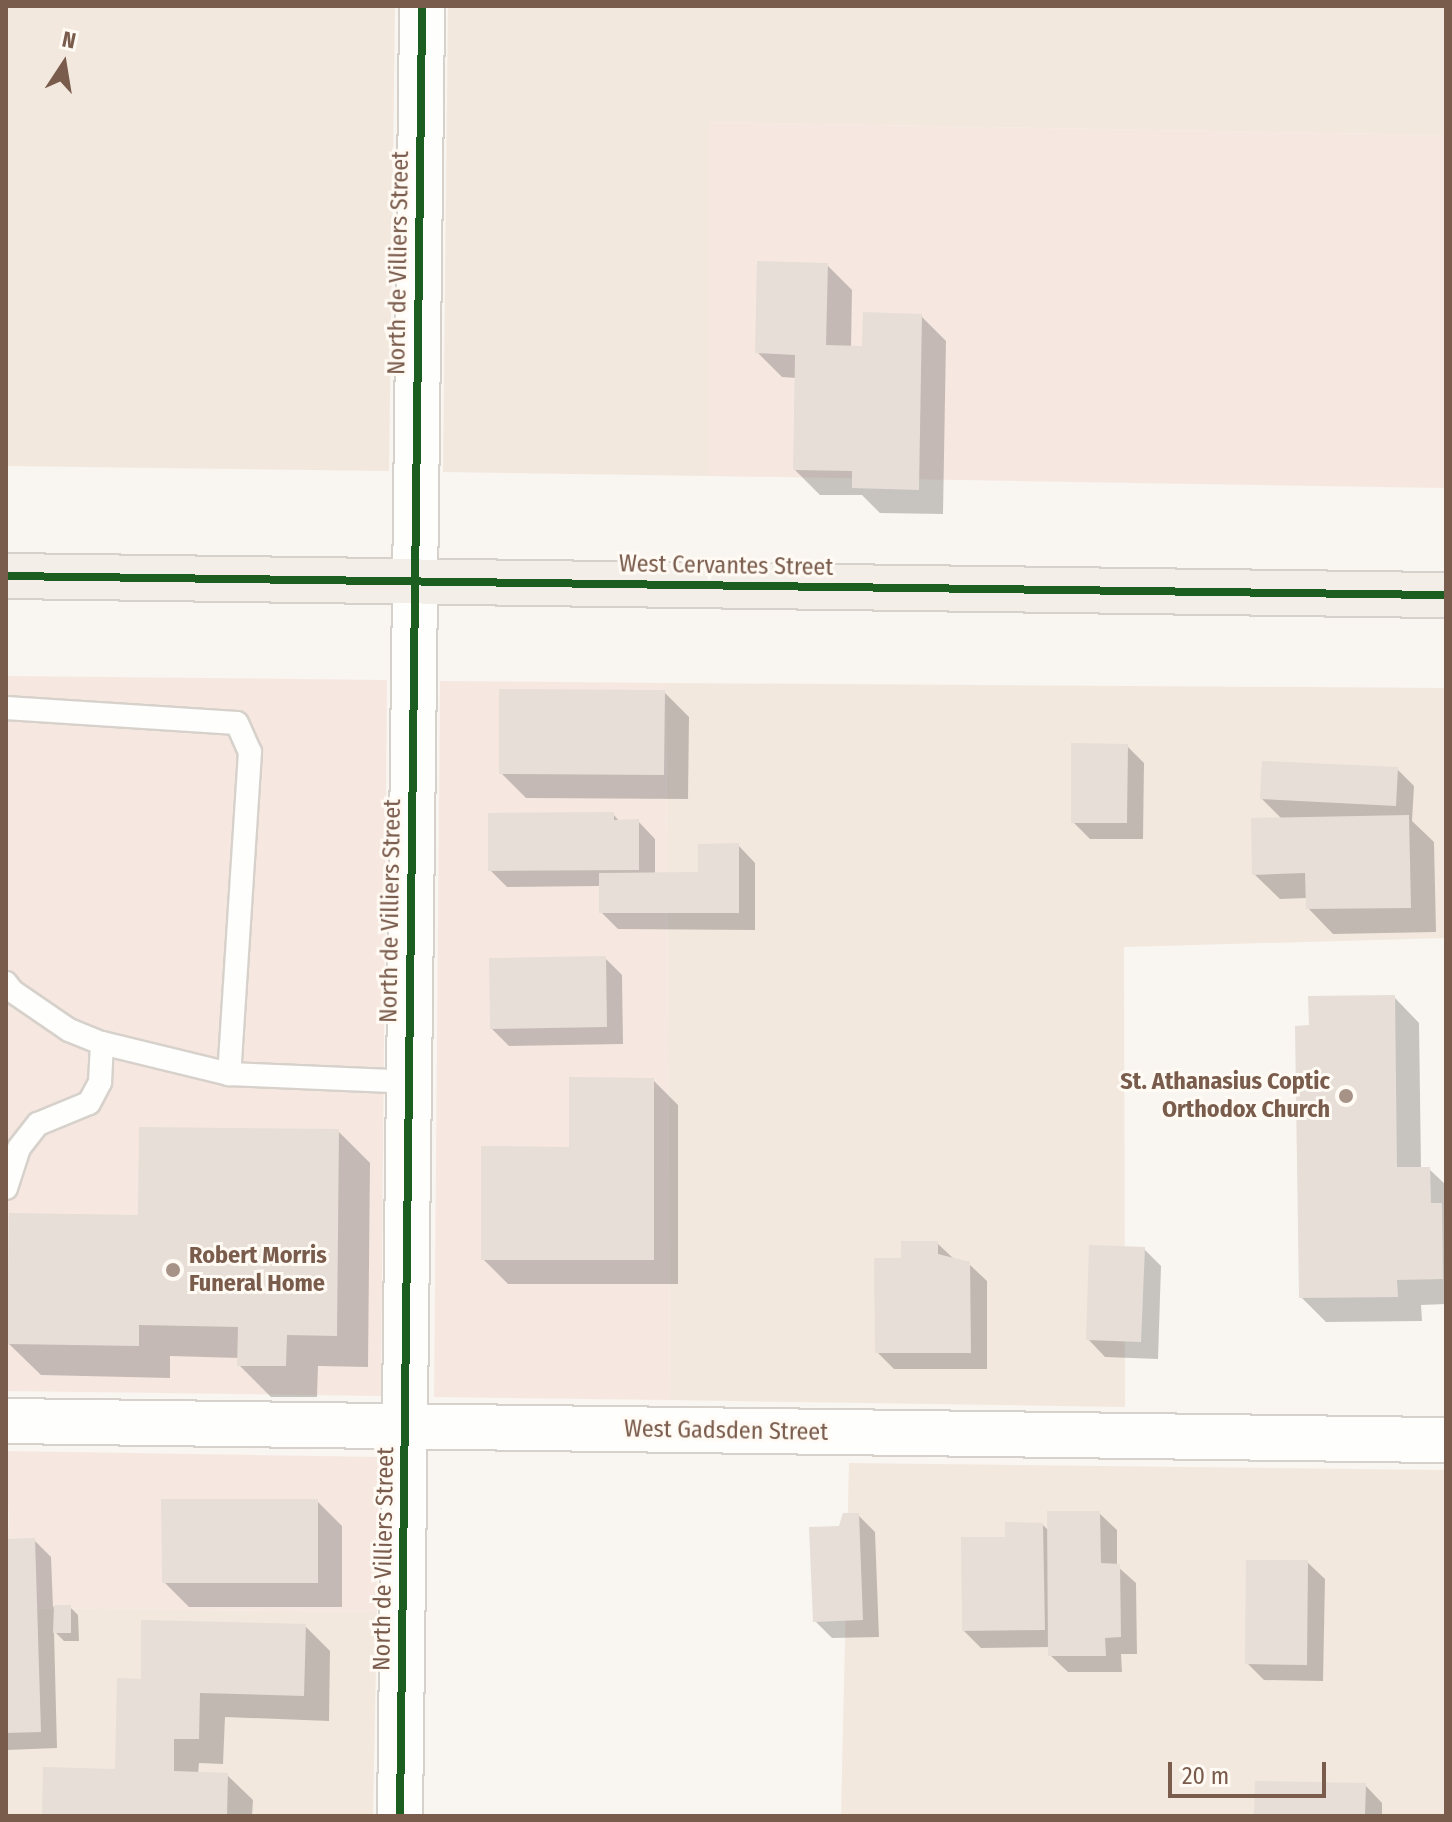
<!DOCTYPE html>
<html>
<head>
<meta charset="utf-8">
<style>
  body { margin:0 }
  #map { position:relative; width:1452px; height:1822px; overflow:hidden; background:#f9f5f0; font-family:"Fira Sans Condensed",sans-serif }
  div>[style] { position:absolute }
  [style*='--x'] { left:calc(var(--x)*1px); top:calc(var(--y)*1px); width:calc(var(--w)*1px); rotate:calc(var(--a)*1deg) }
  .residential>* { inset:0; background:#f2e8de }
  .commercial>* { inset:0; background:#f6e8e1 }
  .shadow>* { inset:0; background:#0003 }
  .building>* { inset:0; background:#e6ded7 }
  .roads { filter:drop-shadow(2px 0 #d7d1cb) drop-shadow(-2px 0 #d7d1cb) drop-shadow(0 2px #d7d1cb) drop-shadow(0 -2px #d7d1cb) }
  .lane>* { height:22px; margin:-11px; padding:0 11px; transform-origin:11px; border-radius:11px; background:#fefefd }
  .street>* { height:44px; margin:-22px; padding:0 22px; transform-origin:22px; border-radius:22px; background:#fefefd }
  .primary>* { height:44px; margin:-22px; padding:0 22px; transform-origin:22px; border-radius:22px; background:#f3eee8 }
  .cycleway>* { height:8px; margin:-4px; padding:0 4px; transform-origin:4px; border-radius:4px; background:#1b5e20 }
  .dots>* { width:22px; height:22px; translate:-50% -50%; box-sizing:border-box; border:4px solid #fffaf3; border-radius:50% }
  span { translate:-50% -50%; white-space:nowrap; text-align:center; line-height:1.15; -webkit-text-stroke:6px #fffaf3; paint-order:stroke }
  .street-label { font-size:24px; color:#7a5c4d }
  .poi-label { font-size:24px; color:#7a5c4d; font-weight:700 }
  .right { translate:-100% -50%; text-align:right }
  .left { translate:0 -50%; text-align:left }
  .frame { position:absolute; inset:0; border:8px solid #7a5c4d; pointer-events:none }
  .north { position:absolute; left:24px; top:24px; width:80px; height:80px; -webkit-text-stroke:6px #fffaf3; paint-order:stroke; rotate:12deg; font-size:22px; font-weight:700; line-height:32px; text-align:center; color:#7a5c4d }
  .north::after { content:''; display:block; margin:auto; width:28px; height:36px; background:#7a5c4d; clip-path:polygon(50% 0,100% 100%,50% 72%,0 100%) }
  .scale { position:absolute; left:1168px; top:1762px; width:158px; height:36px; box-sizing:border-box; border:4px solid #7a5c4d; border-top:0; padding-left:10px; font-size:24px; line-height:28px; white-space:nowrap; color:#7a5c4d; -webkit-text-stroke:6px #fffaf3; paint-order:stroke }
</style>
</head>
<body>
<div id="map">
  <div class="residential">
    <i style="clip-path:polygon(6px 6px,395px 6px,389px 471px,6px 466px)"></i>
    <i style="clip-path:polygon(448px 6px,1446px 6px,1446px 135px,709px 122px,709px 476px,443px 472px)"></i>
    <i style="clip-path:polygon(666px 683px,1446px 688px,1446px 938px,1124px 947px,1125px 1407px,670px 1400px)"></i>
    <i style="clip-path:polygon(849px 1463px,1446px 1470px,1446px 1816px,841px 1816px)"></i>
    <i style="clip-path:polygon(6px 1482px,13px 1608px,377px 1612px,373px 1816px,6px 1816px)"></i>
  </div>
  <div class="commercial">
    <i style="clip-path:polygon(709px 122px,1446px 135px,1446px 488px,709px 476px)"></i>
    <i style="clip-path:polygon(6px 676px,387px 680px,381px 1396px,6px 1391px)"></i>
    <i style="clip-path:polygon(440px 681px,666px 683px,670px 1400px,434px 1397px)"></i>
    <i style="clip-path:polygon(6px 1451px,379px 1457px,377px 1612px,12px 1608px)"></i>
  </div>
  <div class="shadow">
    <i style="clip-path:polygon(827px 265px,852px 290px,851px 348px,864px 348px,921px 316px,946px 341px,943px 514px,880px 513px,862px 495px,820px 495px,795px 470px,796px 378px,782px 377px,757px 352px)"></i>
    <i style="clip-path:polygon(664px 692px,689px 717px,688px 799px,526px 798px,501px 773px)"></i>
    <i style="clip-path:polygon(1127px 746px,1144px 763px,1143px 839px,1090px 839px,1073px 822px)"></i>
    <i style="clip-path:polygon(1397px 769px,1414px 786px,1412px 821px,1434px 842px,1436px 932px,1333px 934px,1308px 908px,1307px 898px,1280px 899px,1254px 874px,1283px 820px,1262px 799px)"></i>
    <i style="clip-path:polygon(613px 814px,620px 822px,638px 821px,655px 839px,655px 874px,700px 874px,738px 845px,755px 863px,755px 930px,618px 929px,601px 912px,601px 886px,507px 887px,490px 870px)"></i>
    <i style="clip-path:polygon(605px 958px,622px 975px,623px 1044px,509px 1046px,492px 1029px)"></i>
    <i style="clip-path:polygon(1394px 997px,1419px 1023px,1421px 1169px,1429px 1169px,1446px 1185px,1446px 1304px,1421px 1305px,1422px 1321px,1326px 1322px,1301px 1297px,1311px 1027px)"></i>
    <i style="clip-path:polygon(653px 1080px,678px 1105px,678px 1284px,508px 1284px,483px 1259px,571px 1149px)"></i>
    <i style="clip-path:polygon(338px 1131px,370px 1163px,368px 1367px,318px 1366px,317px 1397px,271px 1397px,239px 1365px,239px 1358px,170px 1356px,170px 1378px,41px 1375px,9px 1344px)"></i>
    <i style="clip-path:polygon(937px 1243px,955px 1260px,969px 1264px,987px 1281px,987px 1369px,894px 1369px,877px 1352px)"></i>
    <i style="clip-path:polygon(1144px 1249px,1161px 1266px,1158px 1359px,1105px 1357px,1088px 1339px)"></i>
    <i style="clip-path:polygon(317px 1501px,342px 1526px,342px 1607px,189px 1607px,164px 1582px)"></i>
    <i style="clip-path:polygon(1099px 1513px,1117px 1530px,1117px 1566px,1136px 1583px,1137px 1654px,1121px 1654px,1122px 1672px,1068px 1672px,1050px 1655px,1050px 1647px,981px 1648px,964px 1631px,1007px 1539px,1043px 1525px,1049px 1531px)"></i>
    <i style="clip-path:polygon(858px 1515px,875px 1532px,879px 1637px,832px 1638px,815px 1621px,840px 1528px)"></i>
    <i style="clip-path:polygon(34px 1540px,51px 1557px,53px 1607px,70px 1607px,78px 1615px,79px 1641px,64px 1641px,54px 1631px,57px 1748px,6px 1750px,6px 1541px)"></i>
    <i style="clip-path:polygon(1307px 1562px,1325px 1579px,1323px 1681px,1264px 1680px,1247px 1663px)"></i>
    <i style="clip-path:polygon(305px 1626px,330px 1651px,329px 1721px,225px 1717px,223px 1764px,199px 1763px,198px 1774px,227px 1775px,253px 1800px,252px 1816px,44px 1816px,117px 1771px,143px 1681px)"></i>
    <i style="clip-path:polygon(1365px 1785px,1382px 1803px,1382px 1816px,1256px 1816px)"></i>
  </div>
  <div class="building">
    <i style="clip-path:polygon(757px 261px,828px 263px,826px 345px,862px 346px,863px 312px,922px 314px,919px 490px,852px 488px,852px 471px,793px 470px,795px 355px,755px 353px)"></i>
    <i style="clip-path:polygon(499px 689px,665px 690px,664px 775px,499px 774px)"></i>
    <i style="clip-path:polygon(1071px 743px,1128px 744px,1127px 823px,1071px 823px)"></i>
    <i style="clip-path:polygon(1262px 761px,1398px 767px,1396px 806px,1260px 799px)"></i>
    <i style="clip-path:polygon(614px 812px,614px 820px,639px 819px,639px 870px,488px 871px,488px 813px)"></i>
    <i style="clip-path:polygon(1409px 815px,1411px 908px,1306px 909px,1305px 873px,1252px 875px,1251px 818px)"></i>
    <i style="clip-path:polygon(739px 843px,739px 913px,599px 913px,599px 873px,698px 872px,698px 844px)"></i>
    <i style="clip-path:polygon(606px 956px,607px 1027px,490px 1029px,489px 958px)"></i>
    <i style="clip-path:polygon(1395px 995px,1397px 1167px,1430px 1167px,1431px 1203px,1442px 1203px,1443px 1279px,1397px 1280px,1398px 1297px,1299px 1298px,1295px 1026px,1309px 1025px,1308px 996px)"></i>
    <i style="clip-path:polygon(569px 1077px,654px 1078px,654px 1260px,481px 1260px,481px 1146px,569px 1147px)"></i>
    <i style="clip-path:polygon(139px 1127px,339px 1129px,337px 1336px,287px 1335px,286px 1366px,237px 1366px,238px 1327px,139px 1325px,139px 1346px,7px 1344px,9px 1213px,138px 1215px)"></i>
    <i style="clip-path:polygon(901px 1241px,938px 1241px,938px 1254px,970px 1262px,971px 1353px,875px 1353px,874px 1258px,901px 1258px)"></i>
    <i style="clip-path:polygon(1089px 1245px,1145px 1247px,1141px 1342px,1086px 1340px)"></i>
    <i style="clip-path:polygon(161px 1499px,318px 1499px,318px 1583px,162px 1583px)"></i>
    <i style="clip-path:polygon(1047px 1511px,1100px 1511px,1101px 1563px,1120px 1564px,1121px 1637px,1105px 1638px,1106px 1656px,1048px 1656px)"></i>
    <i style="clip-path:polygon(843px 1513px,859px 1513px,863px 1620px,813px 1622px,809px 1527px,839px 1526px)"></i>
    <i style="clip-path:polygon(1005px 1522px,1043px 1523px,1045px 1630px,962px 1631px,961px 1537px,1005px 1537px)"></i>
    <i style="clip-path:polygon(35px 1538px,41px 1732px,6px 1733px,6px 1539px)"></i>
    <i style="clip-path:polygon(1246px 1560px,1308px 1560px,1307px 1665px,1245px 1664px)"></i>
    <i style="clip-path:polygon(54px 1605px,71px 1605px,71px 1633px,53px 1633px)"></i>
    <i style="clip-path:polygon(141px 1620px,306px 1624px,304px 1696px,200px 1693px,199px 1739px,174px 1739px,174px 1771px,228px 1773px,227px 1816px,42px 1816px,43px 1767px,115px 1769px,117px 1678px,141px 1679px)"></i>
    <i style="clip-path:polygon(1255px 1781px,1366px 1783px,1365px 1816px,1254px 1816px)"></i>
  </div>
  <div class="roads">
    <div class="lane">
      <i style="--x:6;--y:708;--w:231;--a:3.7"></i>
      <i style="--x:237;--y:723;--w:32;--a:66"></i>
      <i style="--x:250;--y:752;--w:323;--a:93.7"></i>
      <i style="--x:6;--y:983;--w:10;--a:53"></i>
      <i style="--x:12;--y:991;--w:69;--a:34.4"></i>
      <i style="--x:69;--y:1030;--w:35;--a:22"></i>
      <i style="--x:102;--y:1043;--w:131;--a:13.7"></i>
      <i style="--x:229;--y:1074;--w:180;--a:2.5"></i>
      <i style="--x:6;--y:1188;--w:42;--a:-72"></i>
      <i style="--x:19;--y:1148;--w:31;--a:-52"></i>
      <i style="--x:38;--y:1124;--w:55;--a:-22.4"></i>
      <i style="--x:89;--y:1103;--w:24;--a:-62"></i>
      <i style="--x:100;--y:1082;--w:39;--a:-87"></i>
    </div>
    <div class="street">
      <i style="--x:6;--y:1421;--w:1440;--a:0.76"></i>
      <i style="--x:400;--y:1816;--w:1810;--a:-89.3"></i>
    </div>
    <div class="primary">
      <i style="--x:6;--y:576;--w:1440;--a:0.76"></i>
    </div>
  </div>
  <div class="cycleway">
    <i style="--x:6;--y:576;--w:1440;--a:0.76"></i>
    <i style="--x:400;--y:1816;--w:1810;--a:-89.3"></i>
  </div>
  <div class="dots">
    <i style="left:1346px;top:1096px;background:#a69286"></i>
    <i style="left:173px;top:1270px;background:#a69286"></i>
  </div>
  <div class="street-label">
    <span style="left:399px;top:263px;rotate:-89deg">North de Villiers Street</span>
    <span style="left:726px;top:566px;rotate:1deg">West Cervantes Street</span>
    <span style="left:391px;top:911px;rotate:-89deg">North de Villiers Street</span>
    <span style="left:726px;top:1431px;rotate:1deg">West Gadsden Street</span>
    <span style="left:384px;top:1559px;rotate:-89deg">North de Villiers Street</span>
  </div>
  <div class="poi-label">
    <span class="right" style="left:1330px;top:1096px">St. Athanasius Coptic<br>Orthodox Church</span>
    <span class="left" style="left:189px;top:1270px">Robert Morris<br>Funeral Home</span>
  </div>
  <div class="frame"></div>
  <div class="north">N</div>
  <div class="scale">20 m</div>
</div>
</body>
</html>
